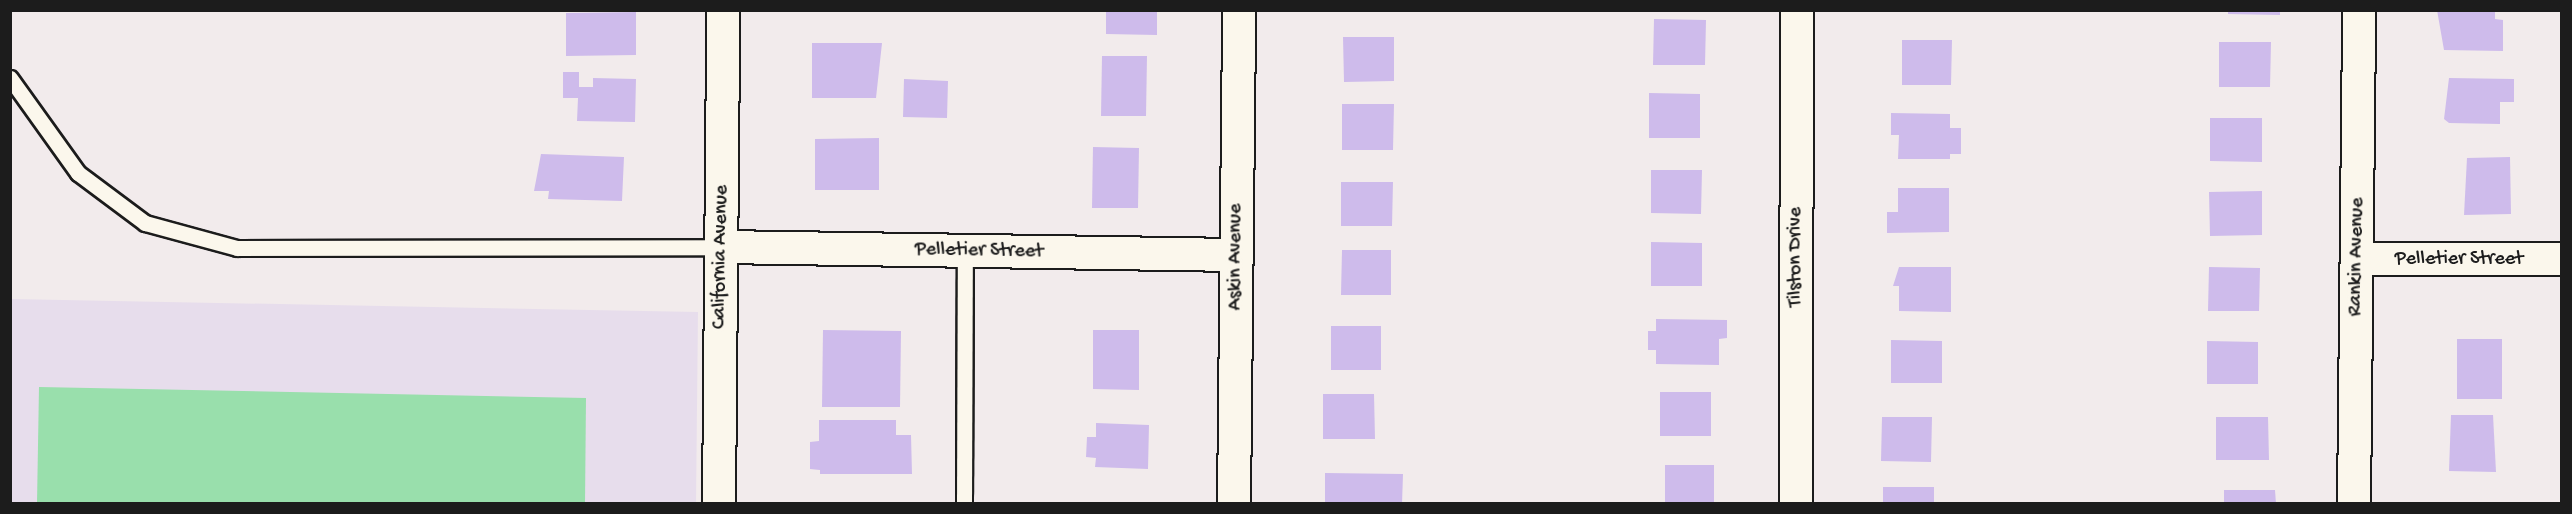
<!DOCTYPE html>
<html>
<head>
<meta charset="utf-8">
<style>
  body { margin:0 }
  #map { position:relative; width:2572px; height:514px; overflow:hidden; background:#f2ebec; font-family:"Gochi Hand",sans-serif }
  div>[style] { position:absolute }
  [style*='--x'] { left:calc(var(--x)*1px); top:calc(var(--y)*1px); width:calc(var(--w)*1px); rotate:calc(var(--a)*1deg) }
  .built>* { inset:0; background:#e7ddec }
  .green>* { inset:0; background:#99dfac }
  .building>* { inset:0; background:#cebbeb }
  .roads { filter:drop-shadow(2px 0 #1c1c1c) drop-shadow(-2px 0 #1c1c1c) drop-shadow(0 2px #1c1c1c) drop-shadow(0 -2px #1c1c1c) }
  .service>* { height:15px; margin:-7.5px; padding:0 7.5px; transform-origin:7.5px; border-radius:7.5px; background:#fbf7ec }
  .minor>* { height:32px; margin:-16px; padding:0 16px; transform-origin:16px; border-radius:16px; background:#fbf7ec }
  span { translate:-50% -50%; white-space:nowrap; text-align:center; line-height:1.15; -webkit-text-stroke:6px #fbf7ec; paint-order:stroke }
  .street-label { font-size:20px; color:#1c1c1c }
  .frame { position:absolute; inset:0; border:12px solid #1c1c1c; pointer-events:none }
</style>
</head>
<body>
<div id="map">
  <div class="built">
    <i style="clip-path:polygon(11px 299px,698px 312px,696px 503px,11px 504px)"></i>
  </div>
  <div class="green">
    <i style="clip-path:polygon(39px 387px,586px 398px,585px 503px,37px 503px)"></i>
  </div>
  <div class="building">
    <i style="clip-path:polygon(1106px 10px,1157px 10px,1157px 35px,1106px 34px)"></i>
    <i style="clip-path:polygon(2228px 10px,2280px 10px,2280px 15px,2228px 14px)"></i>
    <i style="clip-path:polygon(2437px 10px,2495px 10px,2495px 19px,2503px 20px,2503px 51px,2444px 50px)"></i>
    <i style="clip-path:polygon(636px 12px,636px 55px,566px 56px,566px 13px)"></i>
    <i style="clip-path:polygon(1654px 19px,1706px 20px,1705px 65px,1653px 65px)"></i>
    <i style="clip-path:polygon(1343px 37px,1394px 37px,1394px 81px,1344px 82px)"></i>
    <i style="clip-path:polygon(1902px 40px,1952px 40px,1951px 85px,1902px 85px)"></i>
    <i style="clip-path:polygon(2219px 42px,2271px 42px,2270px 87px,2219px 87px)"></i>
    <i style="clip-path:polygon(812px 43px,882px 43px,876px 98px,812px 98px)"></i>
    <i style="clip-path:polygon(1102px 56px,1147px 56px,1146px 116px,1101px 116px)"></i>
    <i style="clip-path:polygon(563px 72px,579px 72px,579px 87px,593px 87px,593px 78px,636px 79px,635px 122px,577px 121px,578px 98px,563px 98px)"></i>
    <i style="clip-path:polygon(2449px 78px,2514px 79px,2514px 102px,2500px 102px,2500px 124px,2449px 123px,2444px 119px)"></i>
    <i style="clip-path:polygon(904px 79px,948px 81px,947px 118px,903px 117px)"></i>
    <i style="clip-path:polygon(1649px 93px,1700px 94px,1700px 138px,1649px 138px)"></i>
    <i style="clip-path:polygon(1342px 104px,1394px 104px,1393px 150px,1342px 150px)"></i>
    <i style="clip-path:polygon(1891px 113px,1950px 114px,1950px 128px,1961px 128px,1961px 154px,1950px 154px,1950px 159px,1898px 159px,1899px 135px,1891px 135px)"></i>
    <i style="clip-path:polygon(2210px 118px,2262px 118px,2262px 162px,2210px 161px)"></i>
    <i style="clip-path:polygon(879px 138px,879px 190px,815px 190px,815px 139px)"></i>
    <i style="clip-path:polygon(1093px 147px,1139px 148px,1138px 208px,1092px 208px)"></i>
    <i style="clip-path:polygon(541px 154px,624px 157px,622px 201px,548px 199px,549px 191px,534px 191px)"></i>
    <i style="clip-path:polygon(2510px 157px,2511px 214px,2464px 215px,2467px 158px)"></i>
    <i style="clip-path:polygon(1651px 170px,1702px 170px,1701px 214px,1651px 213px)"></i>
    <i style="clip-path:polygon(1341px 182px,1393px 182px,1392px 226px,1341px 226px)"></i>
    <i style="clip-path:polygon(1898px 188px,1949px 188px,1949px 232px,1887px 233px,1887px 212px,1898px 212px)"></i>
    <i style="clip-path:polygon(2262px 191px,2262px 235px,2210px 236px,2209px 192px)"></i>
    <i style="clip-path:polygon(1651px 242px,1702px 243px,1702px 286px,1651px 286px)"></i>
    <i style="clip-path:polygon(1342px 250px,1391px 250px,1391px 295px,1341px 295px)"></i>
    <i style="clip-path:polygon(1899px 267px,1951px 267px,1951px 312px,1899px 311px,1899px 286px,1893px 286px)"></i>
    <i style="clip-path:polygon(2209px 267px,2260px 268px,2259px 311px,2208px 311px)"></i>
    <i style="clip-path:polygon(1656px 319px,1727px 320px,1727px 338px,1719px 339px,1719px 365px,1656px 364px,1656px 350px,1648px 350px,1648px 331px,1656px 331px)"></i>
    <i style="clip-path:polygon(1331px 326px,1381px 326px,1381px 370px,1331px 370px)"></i>
    <i style="clip-path:polygon(823px 330px,901px 331px,900px 407px,822px 407px)"></i>
    <i style="clip-path:polygon(1093px 330px,1139px 330px,1139px 390px,1093px 389px)"></i>
    <i style="clip-path:polygon(2457px 339px,2502px 339px,2502px 399px,2457px 399px)"></i>
    <i style="clip-path:polygon(1891px 340px,1942px 341px,1942px 383px,1891px 383px)"></i>
    <i style="clip-path:polygon(2207px 341px,2258px 342px,2258px 384px,2207px 384px)"></i>
    <i style="clip-path:polygon(1660px 392px,1711px 392px,1711px 436px,1660px 436px)"></i>
    <i style="clip-path:polygon(1323px 394px,1374px 394px,1375px 439px,1323px 439px)"></i>
    <i style="clip-path:polygon(2451px 415px,2493px 415px,2496px 472px,2449px 471px)"></i>
    <i style="clip-path:polygon(1882px 417px,1932px 417px,1931px 462px,1881px 461px)"></i>
    <i style="clip-path:polygon(2216px 417px,2268px 417px,2269px 460px,2216px 460px)"></i>
    <i style="clip-path:polygon(819px 420px,896px 420px,896px 435px,911px 435px,912px 474px,820px 474px,820px 470px,810px 469px,810px 442px,819px 441px)"></i>
    <i style="clip-path:polygon(1096px 423px,1149px 425px,1148px 469px,1095px 467px,1096px 458px,1086px 457px,1087px 437px,1096px 437px)"></i>
    <i style="clip-path:polygon(1665px 465px,1714px 465px,1714px 504px,1665px 504px)"></i>
    <i style="clip-path:polygon(1325px 473px,1403px 474px,1402px 504px,1325px 504px)"></i>
    <i style="clip-path:polygon(1883px 487px,1934px 487px,1934px 504px,1883px 504px)"></i>
    <i style="clip-path:polygon(2224px 490px,2275px 490px,2276px 504px,2224px 504px)"></i>
  </div>
  <div class="roads">
    <div class="service">
      <i style="--x:10;--y:78;--w:117;--a:54.4"></i>
      <i style="--x:78;--y:173;--w:84;--a:36.7"></i>
      <i style="--x:145;--y:223;--w:95;--a:15.2"></i>
      <i style="--x:237;--y:248;--w:484;--a:-0.1"></i>
      <i style="--x:964;--y:504;--w:253;--a:-89.8"></i>
    </div>
    <div class="minor">
      <i style="--x:721;--y:247;--w:515;--a:0.89"></i>
      <i style="--x:2357;--y:259;--w:205;--a:0"></i>
      <i style="--x:719;--y:504;--w:494;--a:-89.5"></i>
      <i style="--x:1234;--y:504;--w:494;--a:-89.4"></i>
      <i style="--x:1796;--y:504;--w:494;--a:-89.9"></i>
      <i style="--x:2354;--y:504;--w:494;--a:-89.4"></i>
    </div>
  </div>
  <div class="street-label">
    <span style="left:979px;top:251px;rotate:1deg">Pelletier Street</span>
    <span style="left:721px;top:257px;rotate:-89deg">California Avenue</span>
    <span style="left:1236px;top:257px;rotate:-90deg">Askin Avenue</span>
    <span style="left:1796px;top:257px;rotate:-90deg">Tilston Drive</span>
    <span style="left:2357px;top:257px;rotate:-89deg">Rankin Avenue</span>
    <span style="left:2459px;top:259px">Pelletier Street</span>
  </div>
  <div class="frame"></div>
</div>
</body>
</html>
